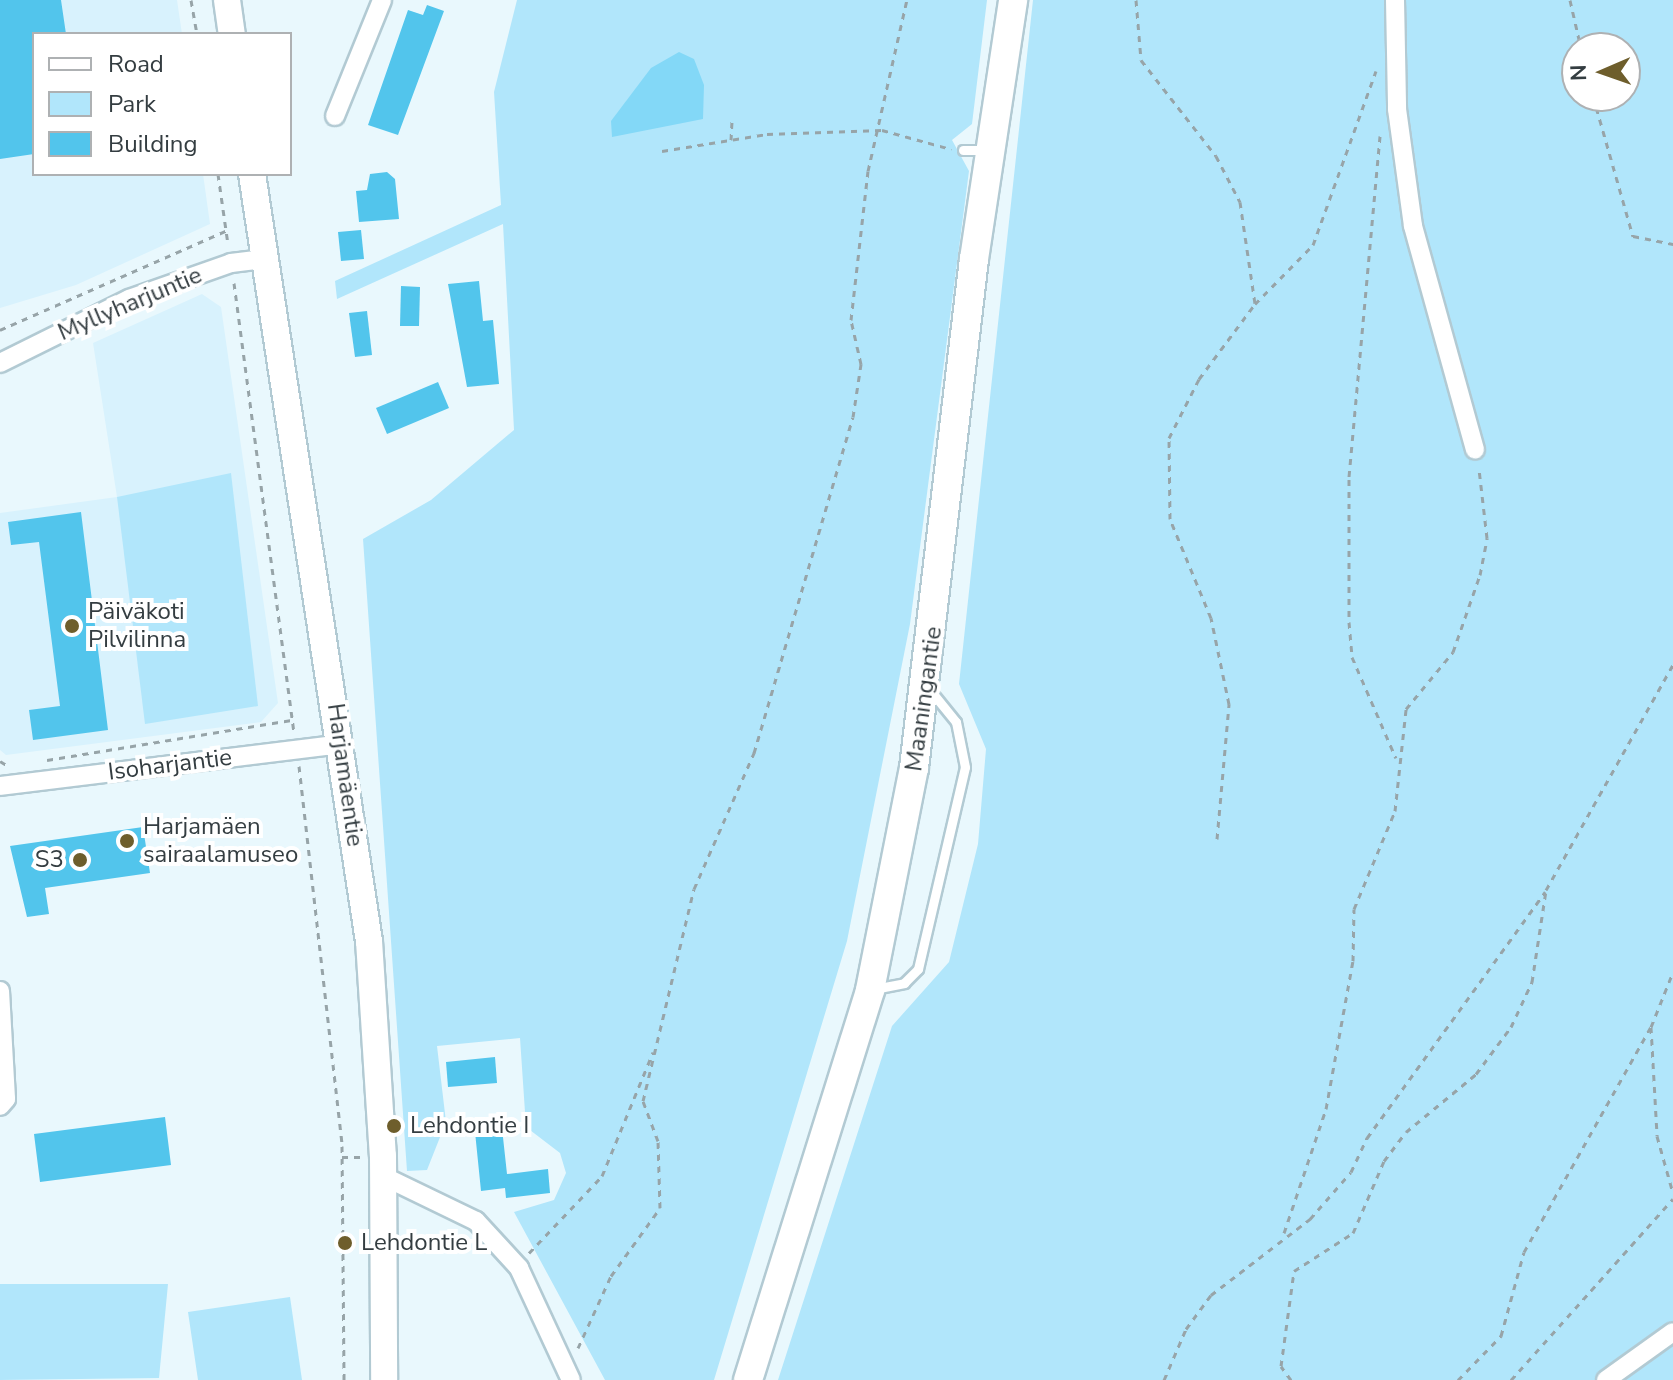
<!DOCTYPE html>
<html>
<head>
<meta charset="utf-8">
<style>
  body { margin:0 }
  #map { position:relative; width:1673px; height:1380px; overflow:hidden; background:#e9f8fd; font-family:"Nunito Sans",sans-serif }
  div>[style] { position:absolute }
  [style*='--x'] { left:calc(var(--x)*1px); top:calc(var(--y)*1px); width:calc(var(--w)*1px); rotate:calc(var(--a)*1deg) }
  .built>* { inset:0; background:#d8f2fd }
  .green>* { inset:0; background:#b1e6fb }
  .water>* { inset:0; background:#83d8f7 }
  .building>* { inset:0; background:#52c5ec }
  .path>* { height:3px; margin-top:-1.5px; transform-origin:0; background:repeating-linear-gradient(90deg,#97a4a8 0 6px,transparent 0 12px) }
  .roads { filter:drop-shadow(2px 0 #b2cad3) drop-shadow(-2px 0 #b2cad3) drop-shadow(0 2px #b2cad3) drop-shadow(0 -2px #b2cad3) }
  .lane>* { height:9px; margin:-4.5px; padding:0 4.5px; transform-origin:4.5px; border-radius:4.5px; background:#fff }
  .street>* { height:18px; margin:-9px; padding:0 9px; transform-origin:9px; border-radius:9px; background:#fff }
  .secondary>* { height:26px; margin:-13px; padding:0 13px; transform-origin:13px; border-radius:13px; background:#fff }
  .primary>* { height:28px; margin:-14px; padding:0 14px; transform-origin:14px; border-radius:14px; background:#fff }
  .dots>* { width:22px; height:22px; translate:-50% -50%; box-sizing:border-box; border:4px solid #fff; border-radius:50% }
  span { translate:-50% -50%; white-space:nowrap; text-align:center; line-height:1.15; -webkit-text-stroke:8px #fff; paint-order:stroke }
  .street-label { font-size:24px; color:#343d41 }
  .poi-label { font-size:24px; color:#343d41 }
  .left { translate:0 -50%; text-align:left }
  .right { translate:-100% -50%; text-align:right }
  .legend { position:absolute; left:32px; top:32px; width:260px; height:144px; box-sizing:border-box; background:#fff; border:2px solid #aeb1b3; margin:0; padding:10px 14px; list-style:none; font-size:24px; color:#343d41 }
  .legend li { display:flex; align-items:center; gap:16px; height:40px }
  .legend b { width:40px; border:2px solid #aeb1b3 }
  .north { position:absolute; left:1561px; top:32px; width:80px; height:80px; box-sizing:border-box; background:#fff; border:2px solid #aeb1b3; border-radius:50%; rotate:268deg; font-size:22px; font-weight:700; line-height:32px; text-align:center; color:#343d41 }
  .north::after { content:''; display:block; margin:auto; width:28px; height:36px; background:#6e5e2c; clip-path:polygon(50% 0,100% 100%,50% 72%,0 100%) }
</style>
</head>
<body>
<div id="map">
  <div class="built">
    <i style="clip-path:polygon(0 0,177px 0,182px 34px,34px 34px,34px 174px,203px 174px,210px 224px,76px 285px,0 308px)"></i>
    <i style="clip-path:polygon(202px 294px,221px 307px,278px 703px,261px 722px,6px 755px,0 750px,0 513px,117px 497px,93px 343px)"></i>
  </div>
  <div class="green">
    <i style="clip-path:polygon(517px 0,987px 0,972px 124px,952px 140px,969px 171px,910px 624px,847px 941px,714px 1380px,605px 1380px,514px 1212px,554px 1200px,566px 1173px,560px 1153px,526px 1127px,520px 1038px,437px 1046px,446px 1122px,427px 1170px,407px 1171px,363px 539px,431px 500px,514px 430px,503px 224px,337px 299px,335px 281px,501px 205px,494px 92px)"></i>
    <i style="clip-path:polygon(evenodd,1033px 0,1673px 0,1673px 1380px,778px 1380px,892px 1026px,949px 962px,978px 844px,986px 749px,959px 684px,1033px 0,1577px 48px,1625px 48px,1625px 96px,1577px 96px,1577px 48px)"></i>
    <i style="clip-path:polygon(231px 473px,258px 706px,145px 724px,117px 497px)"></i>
    <i style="clip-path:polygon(0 1284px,168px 1284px,159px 1378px,0 1380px)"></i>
    <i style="clip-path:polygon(290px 1297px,302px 1380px,198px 1380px,188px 1312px)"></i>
  </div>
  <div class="water">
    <i style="clip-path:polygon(679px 52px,694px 59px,704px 85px,703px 119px,612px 137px,611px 121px,651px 68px)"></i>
  </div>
  <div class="building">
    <i style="clip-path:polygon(0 0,61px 0,66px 34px,34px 34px,34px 154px,0 159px)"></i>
    <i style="clip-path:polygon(427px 5px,444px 11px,398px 135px,368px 125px,408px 10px,423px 15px)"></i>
    <i style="clip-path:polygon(387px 172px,395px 179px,399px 219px,359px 222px,356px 191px,367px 190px,370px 174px)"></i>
    <i style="clip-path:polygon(361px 230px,364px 259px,341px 261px,338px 232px)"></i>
    <i style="clip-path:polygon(479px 281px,483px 321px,493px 320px,499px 384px,467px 387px,448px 284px)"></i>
    <i style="clip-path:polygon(401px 286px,420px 287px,419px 326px,400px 326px)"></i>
    <i style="clip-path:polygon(367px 311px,372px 355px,355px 357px,349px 313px)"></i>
    <i style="clip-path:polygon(438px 382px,449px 408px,387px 434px,376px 408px)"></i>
    <i style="clip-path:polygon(81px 512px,108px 730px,33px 740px,29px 710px,60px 706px,39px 542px,11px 545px,8px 522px)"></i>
    <i style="clip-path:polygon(143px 827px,150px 873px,45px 888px,49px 914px,27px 917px,10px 846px)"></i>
    <i style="clip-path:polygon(495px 1057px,497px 1083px,448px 1087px,446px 1062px)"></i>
    <i style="clip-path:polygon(165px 1117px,171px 1165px,40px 1182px,34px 1134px)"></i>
    <i style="clip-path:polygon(501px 1119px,507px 1174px,548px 1169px,550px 1193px,506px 1198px,505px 1188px,481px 1191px,474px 1122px)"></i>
  </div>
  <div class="path">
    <i style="--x:191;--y:0;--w:35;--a:80"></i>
    <i style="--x:1136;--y:0;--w:60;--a:85.2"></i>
    <i style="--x:1141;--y:60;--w:122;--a:52"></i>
    <i style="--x:1216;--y:156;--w:52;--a:62.4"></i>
    <i style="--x:1240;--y:202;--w:103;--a:81.6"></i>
    <i style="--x:1570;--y:0;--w:49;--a:77.1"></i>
    <i style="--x:1593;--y:96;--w:146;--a:74.1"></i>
    <i style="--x:1633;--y:236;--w:41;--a:11.3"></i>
    <i style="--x:1380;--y:136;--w:344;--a:95.2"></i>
    <i style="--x:1349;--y:479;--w:143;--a:90"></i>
    <i style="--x:1349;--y:622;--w:35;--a:85"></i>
    <i style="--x:1352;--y:657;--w:110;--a:66.5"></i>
    <i style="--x:731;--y:140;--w:21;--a:-87"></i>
    <i style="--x:662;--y:151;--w:106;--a:-9.2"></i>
    <i style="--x:767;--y:134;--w:115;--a:-2"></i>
    <i style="--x:882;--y:130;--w:72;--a:15.4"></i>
    <i style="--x:218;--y:174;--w:71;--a:81.9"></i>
    <i style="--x:234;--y:283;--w:452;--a:82.4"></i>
    <i style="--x:0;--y:330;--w:247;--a:-23.7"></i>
    <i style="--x:47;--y:760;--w:248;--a:-9.3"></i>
    <i style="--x:0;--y:761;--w:9;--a:32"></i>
    <i style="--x:299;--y:766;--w:382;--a:83.5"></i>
    <i style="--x:342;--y:1146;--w:234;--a:89.5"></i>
    <i style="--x:1217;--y:839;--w:136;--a:-84.9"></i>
    <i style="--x:1229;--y:704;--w:88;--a:-101.8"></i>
    <i style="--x:1211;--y:618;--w:107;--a:-112.5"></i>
    <i style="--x:1170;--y:519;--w:81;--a:-90.7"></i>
    <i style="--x:1169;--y:438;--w:66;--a:-63"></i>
    <i style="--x:1199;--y:379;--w:94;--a:-53.3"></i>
    <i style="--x:1255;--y:304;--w:83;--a:-45.5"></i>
    <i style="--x:1313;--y:245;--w:185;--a:-70.1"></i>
    <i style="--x:1651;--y:1027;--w:109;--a:86.8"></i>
    <i style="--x:1657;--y:1136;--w:59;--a:74.3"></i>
    <i style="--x:342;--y:1157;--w:20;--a:0"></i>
    <i style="--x:1284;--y:1233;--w:131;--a:-71.3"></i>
    <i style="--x:1326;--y:1109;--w:150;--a:-79.7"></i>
    <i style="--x:1353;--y:961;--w:52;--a:-88.9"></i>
    <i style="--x:1354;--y:909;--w:106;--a:-67.3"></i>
    <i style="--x:1395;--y:811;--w:103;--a:-83.8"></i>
    <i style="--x:1406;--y:709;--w:74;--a:-50.5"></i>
    <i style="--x:1453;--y:652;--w:82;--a:-70.7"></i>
    <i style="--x:1480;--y:575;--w:38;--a:-79"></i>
    <i style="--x:1487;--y:538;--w:69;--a:-96.6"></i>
    <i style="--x:529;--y:1253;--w:106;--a:-46.5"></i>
    <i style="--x:602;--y:1176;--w:134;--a:-67.6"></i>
    <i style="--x:578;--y:1348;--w:79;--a:-65.4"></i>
    <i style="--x:611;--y:1276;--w:84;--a:-54.2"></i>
    <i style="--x:660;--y:1208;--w:67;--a:-91.7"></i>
    <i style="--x:658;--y:1141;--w:43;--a:-110.6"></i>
    <i style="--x:643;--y:1101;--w:218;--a:-76.5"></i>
    <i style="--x:694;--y:889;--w:149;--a:-66.2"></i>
    <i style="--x:754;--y:753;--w:350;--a:-73.6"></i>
    <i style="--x:853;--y:417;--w:54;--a:-81.4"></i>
    <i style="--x:861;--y:364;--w:45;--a:-102.8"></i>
    <i style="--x:851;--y:320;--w:150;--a:-83.5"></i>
    <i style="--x:868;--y:171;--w:175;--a:-77.2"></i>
    <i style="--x:1164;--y:1380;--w:56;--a:-66.7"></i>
    <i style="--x:1186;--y:1329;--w:42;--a:-53.7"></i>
    <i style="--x:1211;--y:1295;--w:125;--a:-37.5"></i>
    <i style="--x:1310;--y:1219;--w:62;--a:-48.9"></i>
    <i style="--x:1351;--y:1172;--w:38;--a:-65"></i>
    <i style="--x:1367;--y:1138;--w:304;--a:-54.1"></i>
    <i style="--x:1291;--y:1380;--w:17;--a:-126"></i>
    <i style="--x:1281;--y:1366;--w:96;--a:-82.2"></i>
    <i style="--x:1294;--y:1271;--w:70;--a:-32.8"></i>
    <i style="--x:1353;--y:1233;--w:78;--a:-66.7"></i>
    <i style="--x:1384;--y:1161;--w:36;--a:-53"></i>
    <i style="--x:1406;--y:1132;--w:91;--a:-39.6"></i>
    <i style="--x:1476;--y:1074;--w:59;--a:-53.3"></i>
    <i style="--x:1511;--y:1027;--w:50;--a:-65"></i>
    <i style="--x:1532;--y:982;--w:93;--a:-81.3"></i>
    <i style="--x:1546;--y:890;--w:258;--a:-60.6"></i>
    <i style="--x:1458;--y:1380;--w:62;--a:-45.7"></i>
    <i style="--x:1501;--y:1336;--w:87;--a:-74.7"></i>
    <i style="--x:1524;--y:1252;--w:258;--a:-60.6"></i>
    <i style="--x:1651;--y:1027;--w:59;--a:-68.2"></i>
    <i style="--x:1511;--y:1380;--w:243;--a:-48.2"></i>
  </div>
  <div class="roads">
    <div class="lane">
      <i style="--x:963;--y:150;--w:24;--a:0"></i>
      <i style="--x:874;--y:989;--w:31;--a:-11"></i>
      <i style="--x:904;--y:983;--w:20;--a:-45"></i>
      <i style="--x:918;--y:969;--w:207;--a:-76.9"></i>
      <i style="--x:965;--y:767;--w:46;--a:-101.3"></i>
      <i style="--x:956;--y:722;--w:41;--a:-129.1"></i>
    </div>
    <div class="street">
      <i style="--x:1395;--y:0;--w:109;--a:88.9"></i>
      <i style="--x:1397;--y:109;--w:118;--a:82.2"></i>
      <i style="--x:1413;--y:226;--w:232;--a:74.5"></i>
      <i style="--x:335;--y:116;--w:125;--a:-67.9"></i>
      <i style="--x:0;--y:363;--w:144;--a:-26.4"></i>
      <i style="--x:129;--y:299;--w:108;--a:-19.4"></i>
      <i style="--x:231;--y:263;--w:33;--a:-7"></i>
      <i style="--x:0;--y:786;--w:343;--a:-7"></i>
      <i style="--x:0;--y:991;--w:108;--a:86.8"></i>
      <i style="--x:6;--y:1099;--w:9;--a:131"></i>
      <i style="--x:383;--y:1176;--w:103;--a:25.8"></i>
      <i style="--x:476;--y:1221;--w:64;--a:47.5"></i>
      <i style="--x:519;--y:1268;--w:123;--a:65.1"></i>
      <i style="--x:1606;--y:1380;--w:82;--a:-35.6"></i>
    </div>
    <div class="secondary">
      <i style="--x:227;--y:0;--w:34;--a:82"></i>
      <i style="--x:252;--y:174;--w:776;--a:81.33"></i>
      <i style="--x:369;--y:941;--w:215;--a:86.3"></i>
      <i style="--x:383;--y:1156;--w:224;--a:89.7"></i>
    </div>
    <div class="primary">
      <i style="--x:748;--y:1380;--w:409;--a:-72.6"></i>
      <i style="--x:870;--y:990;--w:226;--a:-78.8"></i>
      <i style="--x:914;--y:768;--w:513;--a:-83.28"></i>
      <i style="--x:974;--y:259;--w:262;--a:-81.4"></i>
    </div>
  </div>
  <div class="dots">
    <i style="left:72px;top:626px;background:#6e5e2c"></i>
    <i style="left:127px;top:841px;background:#6e5e2c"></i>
    <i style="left:80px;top:860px;background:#6e5e2c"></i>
    <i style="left:394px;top:1126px;background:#6e5e2c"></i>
    <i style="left:345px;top:1243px;background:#6e5e2c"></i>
  </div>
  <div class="street-label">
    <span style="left:130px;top:304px;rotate:-23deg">Myllyharjuntie</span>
    <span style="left:924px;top:699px;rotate:-82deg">Maaningantie</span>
    <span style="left:170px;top:765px;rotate:-7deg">Isoharjantie</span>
    <span style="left:345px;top:775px;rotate:82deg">Harjamäentie</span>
  </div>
  <div class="poi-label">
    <span class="left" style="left:88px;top:626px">Päiväkoti<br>Pilvilinna</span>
    <span class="left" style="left:143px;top:841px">Harjamäen<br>sairaalamuseo</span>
    <span class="right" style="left:64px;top:860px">S3</span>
    <span class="left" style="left:410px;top:1126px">Lehdontie I</span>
    <span class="left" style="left:361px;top:1243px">Lehdontie L</span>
  </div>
  <ul class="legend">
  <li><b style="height:10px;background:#fff"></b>Road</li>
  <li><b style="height:22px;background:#b1e6fb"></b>Park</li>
  <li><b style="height:22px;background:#52c5ec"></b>Building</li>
  </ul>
  <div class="north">N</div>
</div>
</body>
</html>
